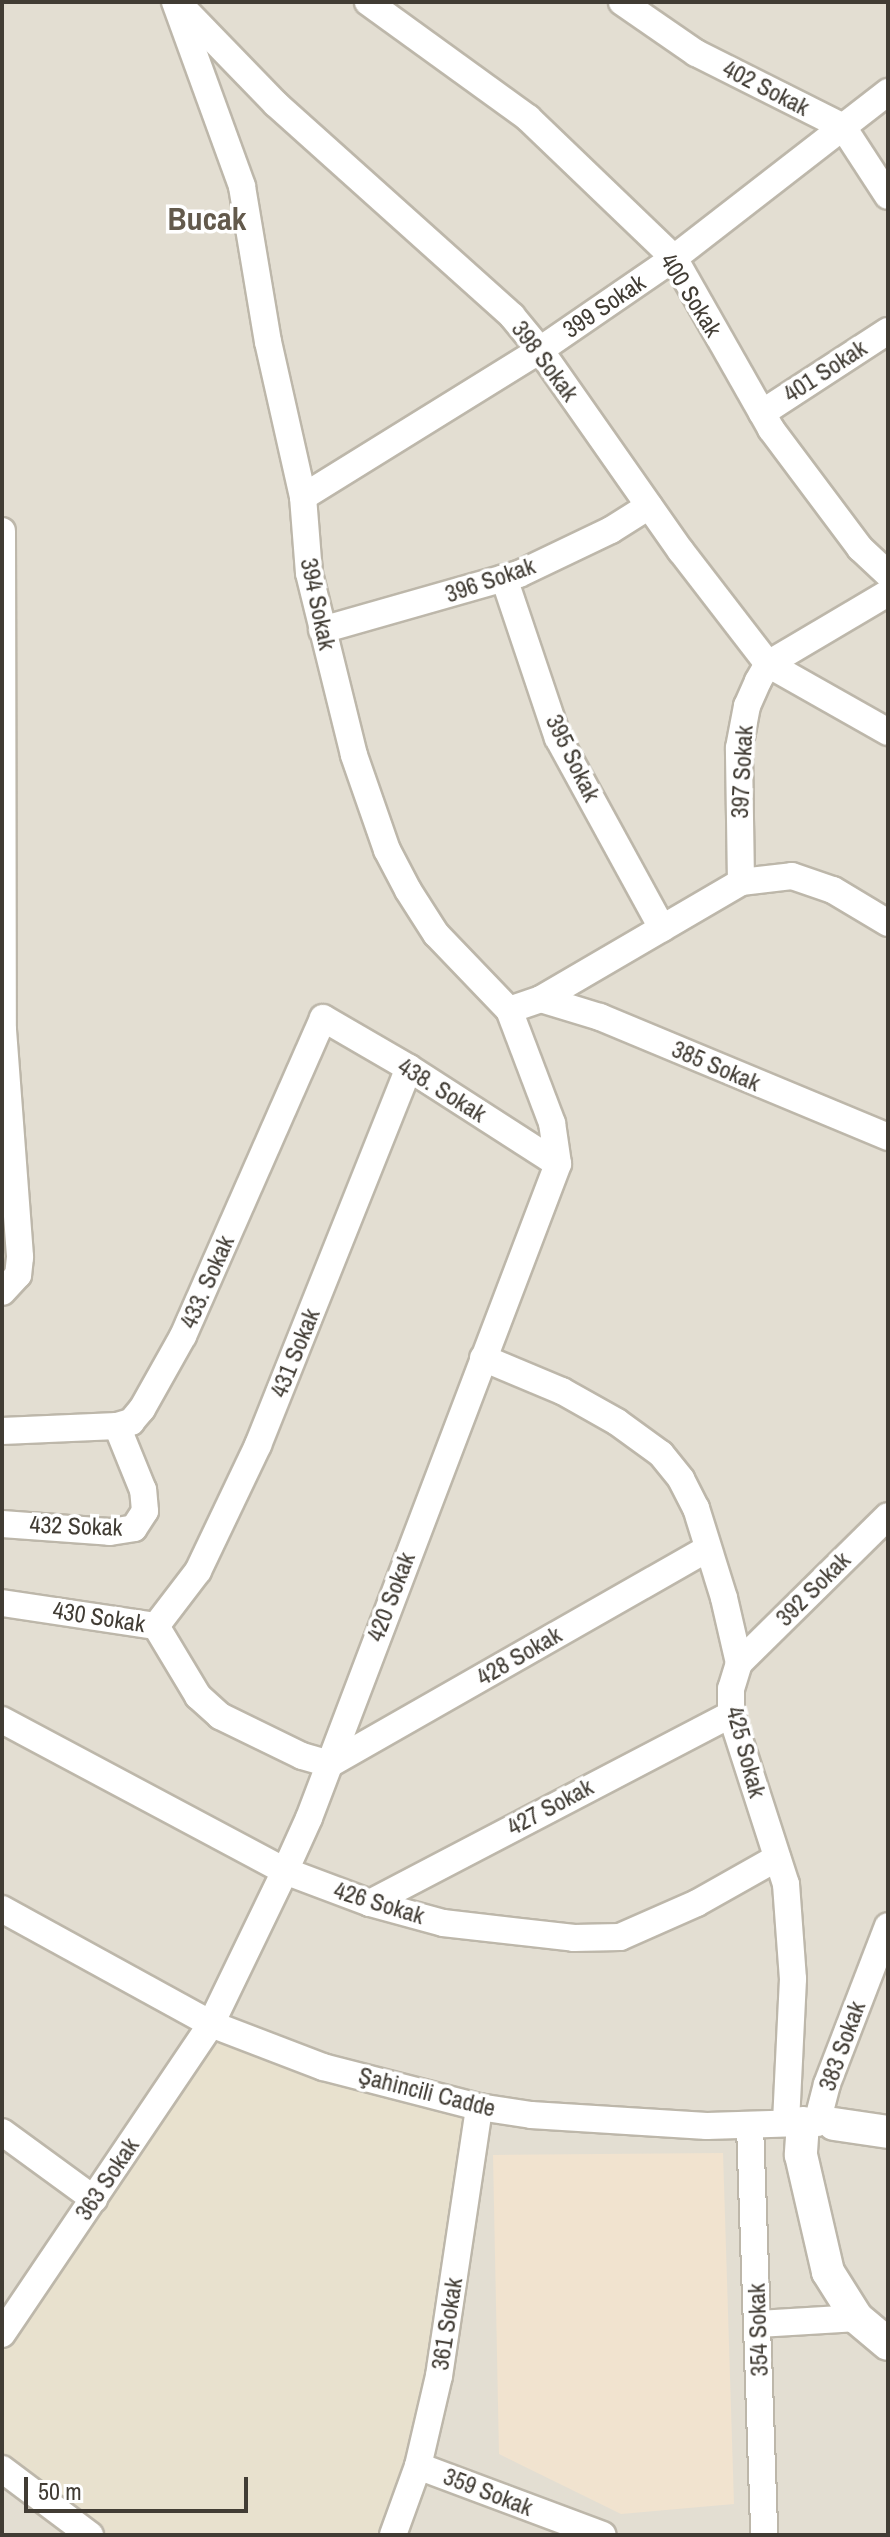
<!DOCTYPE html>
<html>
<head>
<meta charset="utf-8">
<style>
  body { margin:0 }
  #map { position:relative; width:890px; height:2537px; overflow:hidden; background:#f0ece3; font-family:"Archivo Narrow",sans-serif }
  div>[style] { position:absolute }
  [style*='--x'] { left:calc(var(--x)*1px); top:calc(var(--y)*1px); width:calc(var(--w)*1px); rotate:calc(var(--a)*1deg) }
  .residential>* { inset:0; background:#e3ded2 }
  .commercial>* { inset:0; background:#f1e3cf }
  .education>* { inset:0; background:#e8e1ce }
  .roads { filter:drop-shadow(2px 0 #bdb7aa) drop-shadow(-2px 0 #bdb7aa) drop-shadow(0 2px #bdb7aa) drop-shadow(0 -2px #bdb7aa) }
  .minor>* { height:26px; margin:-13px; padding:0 13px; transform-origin:13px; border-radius:13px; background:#fff }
  .tertiary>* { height:32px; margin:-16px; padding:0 16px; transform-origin:16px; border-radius:16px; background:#fff }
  span { translate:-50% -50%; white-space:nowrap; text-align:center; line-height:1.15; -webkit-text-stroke:7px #fff; paint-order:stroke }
  .street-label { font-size:24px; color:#413c34 }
  .district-label { font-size:32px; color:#635a4c; font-weight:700 }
  .frame { position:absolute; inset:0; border:4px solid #413c34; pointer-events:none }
  .scale { position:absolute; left:24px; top:2477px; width:224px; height:36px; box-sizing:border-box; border:4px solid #413c34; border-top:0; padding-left:10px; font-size:24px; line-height:28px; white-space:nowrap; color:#413c34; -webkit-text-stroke:6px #fff; paint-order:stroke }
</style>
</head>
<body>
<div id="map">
  <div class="residential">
    <i style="clip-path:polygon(2px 2px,888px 2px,888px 2535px,2px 2535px)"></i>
  </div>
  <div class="commercial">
    <i style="clip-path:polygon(723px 2153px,734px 2504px,621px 2514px,499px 2454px,493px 2155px)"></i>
  </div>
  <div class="education">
    <i style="clip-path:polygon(211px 2024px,479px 2107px,396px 2535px,90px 2535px,2px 2469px,2px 2322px)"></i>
  </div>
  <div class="roads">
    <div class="minor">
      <i style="--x:368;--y:2;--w:198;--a:35.9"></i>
      <i style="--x:528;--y:118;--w:202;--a:43.8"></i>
      <i style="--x:674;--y:258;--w:197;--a:60.4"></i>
      <i style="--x:771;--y:429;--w:149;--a:53.2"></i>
      <i style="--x:860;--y:548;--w:38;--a:43"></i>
      <i style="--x:622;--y:2;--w:90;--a:34.6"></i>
      <i style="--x:696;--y:53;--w:165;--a:26.7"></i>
      <i style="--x:843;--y:127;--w:82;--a:56.9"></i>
      <i style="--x:181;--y:6;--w:136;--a:45.9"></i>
      <i style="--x:276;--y:104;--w:317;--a:41.9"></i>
      <i style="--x:512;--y:316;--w:44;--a:50.5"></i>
      <i style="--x:540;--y:350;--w:246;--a:55"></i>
      <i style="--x:681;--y:551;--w:143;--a:52.4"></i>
      <i style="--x:768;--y:664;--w:138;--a:29.5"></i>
      <i style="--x:762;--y:413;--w:150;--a:-33.1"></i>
      <i style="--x:303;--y:497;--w:279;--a:-31.8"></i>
      <i style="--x:540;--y:350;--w:163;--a:-34.5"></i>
      <i style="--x:674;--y:258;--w:271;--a:-37.8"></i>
      <i style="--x:2;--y:531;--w:499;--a:89.9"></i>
      <i style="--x:3;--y:1030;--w:228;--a:85.7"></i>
      <i style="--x:20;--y:1257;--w:18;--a:96"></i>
      <i style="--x:18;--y:1275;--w:23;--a:133"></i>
      <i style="--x:504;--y:578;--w:169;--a:71.4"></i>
      <i style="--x:558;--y:738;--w:217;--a:61.3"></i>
      <i style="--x:322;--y:630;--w:205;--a:-15.9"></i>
      <i style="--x:519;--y:574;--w:102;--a:-25.6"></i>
      <i style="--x:611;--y:530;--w:45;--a:-32.3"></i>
      <i style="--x:741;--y:882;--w:134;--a:-90.9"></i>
      <i style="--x:739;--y:748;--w:43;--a:-79.2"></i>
      <i style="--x:747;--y:706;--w:27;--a:-66"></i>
      <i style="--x:758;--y:681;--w:20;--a:-60"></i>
      <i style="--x:768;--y:664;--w:139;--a:-30.6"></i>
      <i style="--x:541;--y:999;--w:62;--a:17"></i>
      <i style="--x:600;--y:1017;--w:312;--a:22.6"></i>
      <i style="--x:509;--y:1010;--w:34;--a:-19"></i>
      <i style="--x:541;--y:999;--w:232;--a:-30.3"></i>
      <i style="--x:741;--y:882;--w:51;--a:-6.7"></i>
      <i style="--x:792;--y:876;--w:43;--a:18.9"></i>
      <i style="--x:833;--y:890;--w:64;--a:31"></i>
      <i style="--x:483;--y:1358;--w:86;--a:22.7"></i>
      <i style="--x:562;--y:1391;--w:63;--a:29.4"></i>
      <i style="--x:617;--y:1422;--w:54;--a:36"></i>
      <i style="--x:661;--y:1454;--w:32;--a:51"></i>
      <i style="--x:681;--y:1479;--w:33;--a:63"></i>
      <i style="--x:696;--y:1508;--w:94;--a:72.7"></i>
      <i style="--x:724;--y:1598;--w:67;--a:77"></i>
      <i style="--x:739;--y:1663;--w:27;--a:107"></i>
      <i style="--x:731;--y:1689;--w:25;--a:90"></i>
      <i style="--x:731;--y:1714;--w:179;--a:72.1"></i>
      <i style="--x:786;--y:1884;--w:95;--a:85.8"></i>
      <i style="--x:793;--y:1979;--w:144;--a:92.8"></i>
      <i style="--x:2;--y:1431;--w:115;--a:-2.5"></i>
      <i style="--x:117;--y:1426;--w:15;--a:-16"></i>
      <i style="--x:131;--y:1422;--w:17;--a:-50"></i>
      <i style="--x:142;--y:1409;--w:84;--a:-60.7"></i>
      <i style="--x:183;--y:1336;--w:347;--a:-66.2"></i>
      <i style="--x:323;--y:1018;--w:99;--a:30.2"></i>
      <i style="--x:409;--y:1068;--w:177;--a:32.8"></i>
      <i style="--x:2;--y:1524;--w:108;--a:4.2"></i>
      <i style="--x:110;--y:1532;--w:24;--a:-9"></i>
      <i style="--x:134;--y:1528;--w:20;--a:-57"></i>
      <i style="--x:145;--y:1511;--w:21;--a:-95"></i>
      <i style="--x:143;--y:1490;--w:69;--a:-112.1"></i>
      <i style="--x:2;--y:1603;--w:156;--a:8.5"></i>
      <i style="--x:156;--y:1626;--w:82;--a:59"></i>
      <i style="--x:198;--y:1696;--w:30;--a:42"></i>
      <i style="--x:220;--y:1716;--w:91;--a:26"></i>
      <i style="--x:302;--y:1756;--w:29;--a:16"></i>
      <i style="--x:330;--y:1764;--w:435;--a:-29.7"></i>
      <i style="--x:156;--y:1626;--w:69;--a:-52.6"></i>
      <i style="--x:198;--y:1571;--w:140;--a:-64.5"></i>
      <i style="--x:258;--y:1445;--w:406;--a:-68.2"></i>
      <i style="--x:739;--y:1663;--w:209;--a:-44.6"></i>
      <i style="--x:2;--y:1720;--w:321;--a:28.1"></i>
      <i style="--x:285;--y:1871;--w:91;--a:20.6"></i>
      <i style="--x:370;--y:1903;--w:76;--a:15.3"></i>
      <i style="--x:443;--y:1923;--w:132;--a:6.5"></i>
      <i style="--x:574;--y:1938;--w:46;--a:-1.2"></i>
      <i style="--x:620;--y:1937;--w:84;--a:-23.8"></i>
      <i style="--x:697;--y:1903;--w:92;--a:-29.4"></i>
      <i style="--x:370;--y:1903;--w:407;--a:-27.6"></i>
      <i style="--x:2;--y:1909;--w:239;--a:28.8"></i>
      <i style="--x:211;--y:2024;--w:120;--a:21"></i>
      <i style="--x:323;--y:2067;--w:161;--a:14.4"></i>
      <i style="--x:479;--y:2107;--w:53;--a:8.7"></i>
      <i style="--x:531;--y:2115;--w:176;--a:3.6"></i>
      <i style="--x:707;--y:2126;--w:95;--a:-1.8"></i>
      <i style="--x:817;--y:2123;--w:40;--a:-75.6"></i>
      <i style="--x:827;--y:2084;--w:169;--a:-68.9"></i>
      <i style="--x:750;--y:2126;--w:409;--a:88"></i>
      <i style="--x:2;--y:2132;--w:114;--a:36.1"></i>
      <i style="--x:759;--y:2324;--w:98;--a:-3.5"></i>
      <i style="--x:2;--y:2334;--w:374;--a:-56"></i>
      <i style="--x:211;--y:2024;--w:170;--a:-64.2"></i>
      <i style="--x:285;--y:1871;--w:58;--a:-65.6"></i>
      <i style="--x:309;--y:1818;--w:700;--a:-69.16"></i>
      <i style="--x:558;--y:1164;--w:41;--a:-98.3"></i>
      <i style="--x:552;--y:1123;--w:121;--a:-110.8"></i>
      <i style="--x:509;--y:1010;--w:105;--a:-133.8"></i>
      <i style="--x:436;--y:934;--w:52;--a:-122.5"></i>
      <i style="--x:408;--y:890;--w:45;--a:-117.7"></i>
      <i style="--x:387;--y:850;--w:101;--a:-109.2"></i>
      <i style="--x:354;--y:755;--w:187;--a:-103.9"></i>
      <i style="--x:309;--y:573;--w:76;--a:-94.5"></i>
      <i style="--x:303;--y:497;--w:159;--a:-102.7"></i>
      <i style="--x:268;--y:342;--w:158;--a:-99.5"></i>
      <i style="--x:242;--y:186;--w:196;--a:-110"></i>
      <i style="--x:418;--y:2466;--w:197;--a:20.5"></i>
      <i style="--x:2;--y:2469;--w:110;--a:36.9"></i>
      <i style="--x:393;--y:2535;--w:73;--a:-70.1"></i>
      <i style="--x:418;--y:2466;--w:92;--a:-76.9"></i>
      <i style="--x:439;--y:2376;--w:272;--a:-81.5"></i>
    </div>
    <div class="tertiary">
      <i style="--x:803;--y:2123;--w:32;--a:94"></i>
      <i style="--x:801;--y:2155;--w:120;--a:77"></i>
      <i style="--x:828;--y:2272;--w:54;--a:57.8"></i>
      <i style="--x:857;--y:2318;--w:40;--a:40"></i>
      <i style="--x:834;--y:2124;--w:55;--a:8.4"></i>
    </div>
  </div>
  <div class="street-label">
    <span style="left:766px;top:88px;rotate:27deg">402 Sokak</span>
    <span style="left:691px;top:295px;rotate:58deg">400 Sokak</span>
    <span style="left:604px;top:306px;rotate:-34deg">399 Sokak</span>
    <span style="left:545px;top:361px;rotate:53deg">398 Sokak</span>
    <span style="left:825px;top:371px;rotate:-33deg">401 Sokak</span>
    <span style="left:490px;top:580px;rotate:-19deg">396 Sokak</span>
    <span style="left:318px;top:604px;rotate:78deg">394 Sokak</span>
    <span style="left:573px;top:758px;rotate:64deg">395 Sokak</span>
    <span style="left:742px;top:772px;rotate:-87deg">397 Sokak</span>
    <span style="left:716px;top:1066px;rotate:23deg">385 Sokak</span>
    <span style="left:442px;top:1090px;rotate:32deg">438. Sokak</span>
    <span style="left:207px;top:1282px;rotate:-66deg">433. Sokak</span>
    <span style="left:295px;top:1353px;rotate:-68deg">431 Sokak</span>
    <span style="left:76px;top:1526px;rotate:2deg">432 Sokak</span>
    <span style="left:813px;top:1589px;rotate:-45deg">392 Sokak</span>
    <span style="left:391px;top:1597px;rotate:-69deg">420 Sokak</span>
    <span style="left:99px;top:1617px;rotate:9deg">430 Sokak</span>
    <span style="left:519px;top:1656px;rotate:-30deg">428 Sokak</span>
    <span style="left:746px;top:1752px;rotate:75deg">425 Sokak</span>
    <span style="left:550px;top:1807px;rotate:-28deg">427 Sokak</span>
    <span style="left:379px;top:1903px;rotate:17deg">426 Sokak</span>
    <span style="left:842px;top:2046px;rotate:-70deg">383 Sokak</span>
    <span style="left:427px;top:2092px;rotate:14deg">Şahincili Cadde</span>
    <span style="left:107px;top:2179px;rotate:-56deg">363 Sokak</span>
    <span style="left:447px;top:2324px;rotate:-81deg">361 Sokak</span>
    <span style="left:758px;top:2330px;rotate:-92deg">354 Sokak</span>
    <span style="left:488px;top:2492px;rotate:21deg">359 Sokak</span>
  </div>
  <div class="district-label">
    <span style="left:207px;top:219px">Bucak</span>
  </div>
  <div class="frame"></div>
  <div class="scale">50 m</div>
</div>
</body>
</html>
